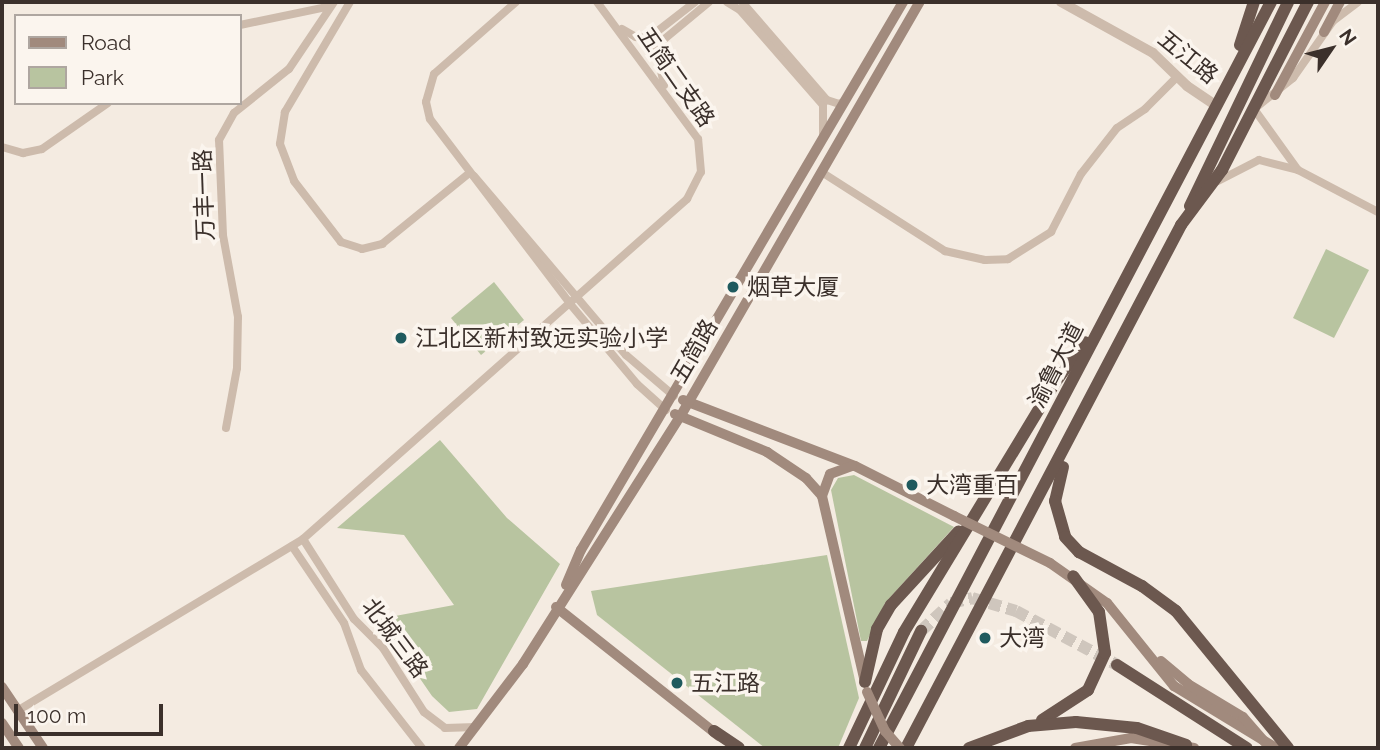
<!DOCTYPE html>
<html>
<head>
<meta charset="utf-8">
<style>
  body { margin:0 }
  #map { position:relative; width:1380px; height:750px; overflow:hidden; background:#f4ebe1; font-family:Raleway,"Noto Sans SC",sans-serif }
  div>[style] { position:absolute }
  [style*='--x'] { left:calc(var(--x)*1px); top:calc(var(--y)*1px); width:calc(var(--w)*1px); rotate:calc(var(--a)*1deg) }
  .green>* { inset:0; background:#b8c4a0 }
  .trunk-tunnel>* { height:12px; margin-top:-6px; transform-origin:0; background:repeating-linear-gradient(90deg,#cfc6bd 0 12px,transparent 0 18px) }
  .minor>* { height:8px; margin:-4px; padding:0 4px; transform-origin:4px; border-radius:4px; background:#cdbbac }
  .tertiary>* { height:10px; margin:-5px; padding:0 5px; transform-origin:5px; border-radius:5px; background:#cdbbac }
  .secondary>* { height:10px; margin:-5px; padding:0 5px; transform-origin:5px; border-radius:5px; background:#a18a7d }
  .trunk>* { height:12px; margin:-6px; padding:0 6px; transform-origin:6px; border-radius:6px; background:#6c584f }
  .secondary-bridge>* { height:10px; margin:-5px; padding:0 5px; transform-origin:5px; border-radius:5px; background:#a18a7d }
  .dots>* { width:19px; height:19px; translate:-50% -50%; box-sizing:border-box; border:4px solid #fbf5ee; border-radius:50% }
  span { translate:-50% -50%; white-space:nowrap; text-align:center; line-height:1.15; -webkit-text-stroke:7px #fbf5ee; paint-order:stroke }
  .street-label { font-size:23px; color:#3b302b }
  .poi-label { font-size:23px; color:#3b302b }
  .left { translate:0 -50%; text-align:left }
  .frame { position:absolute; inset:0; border:4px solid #3b302b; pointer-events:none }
  .legend { position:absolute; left:14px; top:14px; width:228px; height:91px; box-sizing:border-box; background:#fbf5ee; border:2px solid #aea6a0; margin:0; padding:9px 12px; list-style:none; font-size:21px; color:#3b302b }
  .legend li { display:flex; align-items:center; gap:14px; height:35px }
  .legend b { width:35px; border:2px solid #aea6a0 }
  .north { position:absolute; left:1296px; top:14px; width:70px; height:70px; -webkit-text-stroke:5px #fbf5ee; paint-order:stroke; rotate:55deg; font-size:19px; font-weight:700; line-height:28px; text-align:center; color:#3b302b }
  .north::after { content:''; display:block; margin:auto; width:24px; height:32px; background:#3b302b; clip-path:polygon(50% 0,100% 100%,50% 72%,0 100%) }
  .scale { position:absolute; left:14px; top:704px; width:149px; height:32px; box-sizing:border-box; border:4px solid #3b302b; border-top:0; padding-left:9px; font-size:21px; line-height:24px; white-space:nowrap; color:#3b302b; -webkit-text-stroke:5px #fbf5ee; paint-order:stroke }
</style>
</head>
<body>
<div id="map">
  <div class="green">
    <i style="clip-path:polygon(1326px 249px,1369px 270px,1334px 338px,1293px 318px)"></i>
    <i style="clip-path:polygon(494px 282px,524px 320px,481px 355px,451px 318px)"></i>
    <i style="clip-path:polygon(440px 440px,507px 518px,560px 564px,477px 709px,449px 712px,432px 696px,379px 619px,454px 605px,404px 535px,337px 528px)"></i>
    <i style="clip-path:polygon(854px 475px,954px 527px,885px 603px,867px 641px,861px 641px,831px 490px,838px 478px)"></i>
    <i style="clip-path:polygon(827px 555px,859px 698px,838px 748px,765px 748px,597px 615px,591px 591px)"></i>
  </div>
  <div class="trunk-tunnel">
    <i style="--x:921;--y:631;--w:41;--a:-43"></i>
    <i style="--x:951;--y:603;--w:22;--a:-13"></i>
    <i style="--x:972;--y:598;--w:46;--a:16.5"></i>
    <i style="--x:1016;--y:611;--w:115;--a:28.1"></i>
  </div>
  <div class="minor">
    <i style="--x:350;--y:2;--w:128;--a:120.6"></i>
    <i style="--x:285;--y:112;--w:32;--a:99"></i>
    <i style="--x:280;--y:144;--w:40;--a:69"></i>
    <i style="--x:294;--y:181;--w:77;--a:52.4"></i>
    <i style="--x:341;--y:242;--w:22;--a:18"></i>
    <i style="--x:362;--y:249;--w:21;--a:-14"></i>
    <i style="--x:382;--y:244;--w:111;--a:-39.1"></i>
    <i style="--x:516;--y:2;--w:109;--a:138.7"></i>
    <i style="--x:434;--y:74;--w:29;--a:106"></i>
    <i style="--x:426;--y:102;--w:17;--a:77"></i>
    <i style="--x:430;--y:119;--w:233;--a:52.8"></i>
    <i style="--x:571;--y:305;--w:103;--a:50.1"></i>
    <i style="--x:637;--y:384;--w:39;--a:42"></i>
    <i style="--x:727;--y:2;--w:15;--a:32"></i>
    <i style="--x:740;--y:10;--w:126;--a:48.9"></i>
    <i style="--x:823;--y:105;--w:30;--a:90"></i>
    <i style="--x:742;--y:2;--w:130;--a:49.1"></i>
    <i style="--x:827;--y:100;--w:13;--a:18"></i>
    <i style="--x:839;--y:104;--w:7;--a:-27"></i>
    <i style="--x:240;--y:25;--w:89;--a:-11.7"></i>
    <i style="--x:622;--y:29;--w:16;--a:30"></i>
    <i style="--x:636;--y:37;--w:14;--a:0"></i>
    <i style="--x:650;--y:37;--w:57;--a:-37.9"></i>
    <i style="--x:664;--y:85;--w:40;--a:-102"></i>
    <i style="--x:656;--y:46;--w:69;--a:-39.7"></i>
    <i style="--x:2;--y:147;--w:22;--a:16"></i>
    <i style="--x:23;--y:153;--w:19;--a:-12"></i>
    <i style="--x:42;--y:149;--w:80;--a:-34.9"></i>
    <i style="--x:1298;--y:170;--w:90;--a:27.7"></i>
    <i style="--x:823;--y:173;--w:145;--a:32.6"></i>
    <i style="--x:945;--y:251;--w:41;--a:12.7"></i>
    <i style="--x:985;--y:260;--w:23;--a:-2"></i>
    <i style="--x:1008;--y:259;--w:51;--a:-32.1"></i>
    <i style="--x:1051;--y:232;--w:65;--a:-62.7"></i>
    <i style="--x:1081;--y:174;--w:58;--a:-52"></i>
    <i style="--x:1117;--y:128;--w:34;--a:-34"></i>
    <i style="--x:1145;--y:109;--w:45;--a:-45"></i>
    <i style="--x:474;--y:176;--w:235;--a:49.7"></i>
    <i style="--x:626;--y:355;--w:63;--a:40.5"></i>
    <i style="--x:1218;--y:181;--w:46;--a:-27.1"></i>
    <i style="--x:1259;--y:160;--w:40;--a:14.4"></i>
    <i style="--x:1298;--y:170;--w:75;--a:-125.8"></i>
    <i style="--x:1254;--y:109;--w:50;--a:-38.5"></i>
    <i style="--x:1293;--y:78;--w:70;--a:-54.9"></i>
    <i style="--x:1333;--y:21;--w:31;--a:-37"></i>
    <i style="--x:226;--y:428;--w:61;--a:-79.6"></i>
    <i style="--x:237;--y:368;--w:51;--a:-88.9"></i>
    <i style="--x:238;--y:317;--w:83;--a:-100.4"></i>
    <i style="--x:223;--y:235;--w:95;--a:-92.4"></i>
    <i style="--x:219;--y:140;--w:31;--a:-61"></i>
    <i style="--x:234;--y:113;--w:70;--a:-38.7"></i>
    <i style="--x:289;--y:69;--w:81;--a:-56.1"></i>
    <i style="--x:303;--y:539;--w:95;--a:57.5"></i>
    <i style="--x:354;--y:619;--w:41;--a:45"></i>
    <i style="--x:383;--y:648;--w:76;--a:57.4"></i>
    <i style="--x:424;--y:712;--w:26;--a:37"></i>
    <i style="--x:445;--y:728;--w:31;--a:-2"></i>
    <i style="--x:292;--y:546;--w:93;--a:56"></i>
    <i style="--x:344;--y:623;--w:50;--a:70.1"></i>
    <i style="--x:361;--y:670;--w:99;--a:52"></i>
    <i style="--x:17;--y:711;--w:334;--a:-31"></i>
    <i style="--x:303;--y:539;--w:513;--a:-41.52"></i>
    <i style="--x:687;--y:199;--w:30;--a:-63"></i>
    <i style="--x:701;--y:172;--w:33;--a:-95"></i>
    <i style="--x:698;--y:139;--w:170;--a:-126.4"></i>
  </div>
  <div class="tertiary">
    <i style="--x:1061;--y:2;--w:105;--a:29"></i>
    <i style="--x:1153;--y:53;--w:47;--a:44.1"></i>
    <i style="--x:1187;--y:86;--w:34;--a:34"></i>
  </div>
  <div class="secondary">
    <i style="--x:1324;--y:32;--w:34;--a:-62"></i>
    <i style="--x:1275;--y:95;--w:106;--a:-61.7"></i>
    <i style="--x:683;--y:400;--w:184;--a:21"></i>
    <i style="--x:855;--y:466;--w:111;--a:26.8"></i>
    <i style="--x:675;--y:414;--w:100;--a:22.4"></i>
    <i style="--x:767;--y:452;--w:47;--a:33.7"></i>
    <i style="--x:806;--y:478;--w:24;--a:48"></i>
    <i style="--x:822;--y:496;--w:191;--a:77"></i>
    <i style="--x:822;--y:496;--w:23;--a:-70"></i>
    <i style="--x:830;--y:474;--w:23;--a:-20"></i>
    <i style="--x:1050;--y:563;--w:70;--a:35.1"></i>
    <i style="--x:1107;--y:603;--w:107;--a:51.1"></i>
    <i style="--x:1174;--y:686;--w:119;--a:31.3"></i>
    <i style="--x:566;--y:585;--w:38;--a:-67"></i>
    <i style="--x:581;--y:550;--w:636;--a:-59.56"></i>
    <i style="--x:556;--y:607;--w:208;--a:38.4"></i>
    <i style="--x:2;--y:687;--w:73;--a:56.1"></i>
    <i style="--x:2;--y:723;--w:30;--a:56"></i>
    <i style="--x:459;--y:748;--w:106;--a:-52.7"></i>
    <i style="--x:523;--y:664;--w:293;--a:-57.6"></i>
    <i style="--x:680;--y:417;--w:479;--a:-60"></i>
    <i style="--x:1075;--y:748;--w:57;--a:-10.1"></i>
    <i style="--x:1131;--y:738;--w:64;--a:9"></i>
  </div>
  <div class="trunk">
    <i style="--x:1240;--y:45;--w:45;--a:-72"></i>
    <i style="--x:1190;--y:206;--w:226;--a:-64.3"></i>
    <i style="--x:1063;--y:467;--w:35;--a:103"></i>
    <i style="--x:1055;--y:501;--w:37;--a:74"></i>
    <i style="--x:1065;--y:537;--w:21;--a:47"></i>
    <i style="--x:1079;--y:552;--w:72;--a:28.4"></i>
    <i style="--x:1142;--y:586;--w:42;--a:36.3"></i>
    <i style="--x:1176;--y:611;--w:177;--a:50.7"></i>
    <i style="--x:1117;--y:665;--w:154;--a:32.6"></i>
    <i style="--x:865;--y:682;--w:54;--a:-77.2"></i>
    <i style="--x:877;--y:629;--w:28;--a:-60"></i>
    <i style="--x:891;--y:605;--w:100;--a:-47.4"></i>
    <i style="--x:1042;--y:720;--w:55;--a:-33.1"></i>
    <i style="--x:1088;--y:690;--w:41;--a:-65.3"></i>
    <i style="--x:1105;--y:653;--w:41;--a:-98.3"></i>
    <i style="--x:1099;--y:612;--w:44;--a:-125.8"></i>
    <i style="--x:714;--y:731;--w:30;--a:34"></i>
    <i style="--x:849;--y:748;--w:128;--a:-64.6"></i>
    <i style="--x:904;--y:632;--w:290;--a:-58.8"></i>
    <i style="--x:1054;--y:384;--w:52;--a:-53.6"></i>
    <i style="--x:865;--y:748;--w:130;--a:-64.4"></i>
    <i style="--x:879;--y:748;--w:843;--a:-62.28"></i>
    <i style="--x:906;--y:748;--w:591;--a:-62.26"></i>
    <i style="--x:1181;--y:225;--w:69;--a:-53.3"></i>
    <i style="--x:1222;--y:170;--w:189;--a:-62.9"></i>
    <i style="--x:969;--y:748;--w:63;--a:-20.4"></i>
    <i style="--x:1028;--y:726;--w:48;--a:-4.8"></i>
    <i style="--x:1076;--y:722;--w:61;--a:5.6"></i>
    <i style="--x:1137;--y:728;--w:52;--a:19.1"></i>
  </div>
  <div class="secondary-bridge">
    <i style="--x:954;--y:516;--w:107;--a:26.1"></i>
    <i style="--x:1161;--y:661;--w:35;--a:40"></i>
    <i style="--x:1188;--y:684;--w:64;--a:31"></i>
    <i style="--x:1243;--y:717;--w:41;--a:48.9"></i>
    <i style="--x:867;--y:692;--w:43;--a:65.2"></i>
    <i style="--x:885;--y:731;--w:23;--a:49"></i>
  </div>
  <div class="dots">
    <i style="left:733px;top:287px;background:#1f5a5e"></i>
    <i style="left:401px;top:338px;background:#1f5a5e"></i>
    <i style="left:912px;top:485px;background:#1f5a5e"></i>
    <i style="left:985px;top:638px;background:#1f5a5e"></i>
    <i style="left:677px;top:683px;background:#1f5a5e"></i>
  </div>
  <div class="street-label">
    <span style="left:1188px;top:57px;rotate:39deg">五江路</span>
    <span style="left:676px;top:77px;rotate:55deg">五简二支路</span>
    <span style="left:204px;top:195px;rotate:-92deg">万丰一路</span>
    <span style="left:694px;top:351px;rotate:-60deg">五简路</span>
    <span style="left:1056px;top:365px;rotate:-63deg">渝鲁大道</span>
    <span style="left:395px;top:638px;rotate:53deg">北城三路</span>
  </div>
  <div class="poi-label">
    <span class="left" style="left:747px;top:287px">烟草大厦</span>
    <span class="left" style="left:415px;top:338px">江北区新村致远实验小学</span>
    <span class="left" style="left:926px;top:485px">大湾重百</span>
    <span class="left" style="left:999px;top:638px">大湾</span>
    <span class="left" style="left:691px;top:683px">五江路</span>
  </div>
  <div class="frame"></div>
  <ul class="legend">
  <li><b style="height:9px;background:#a18a7d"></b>Road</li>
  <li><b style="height:19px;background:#b8c4a0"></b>Park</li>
  </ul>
  <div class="north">N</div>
  <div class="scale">100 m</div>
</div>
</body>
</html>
